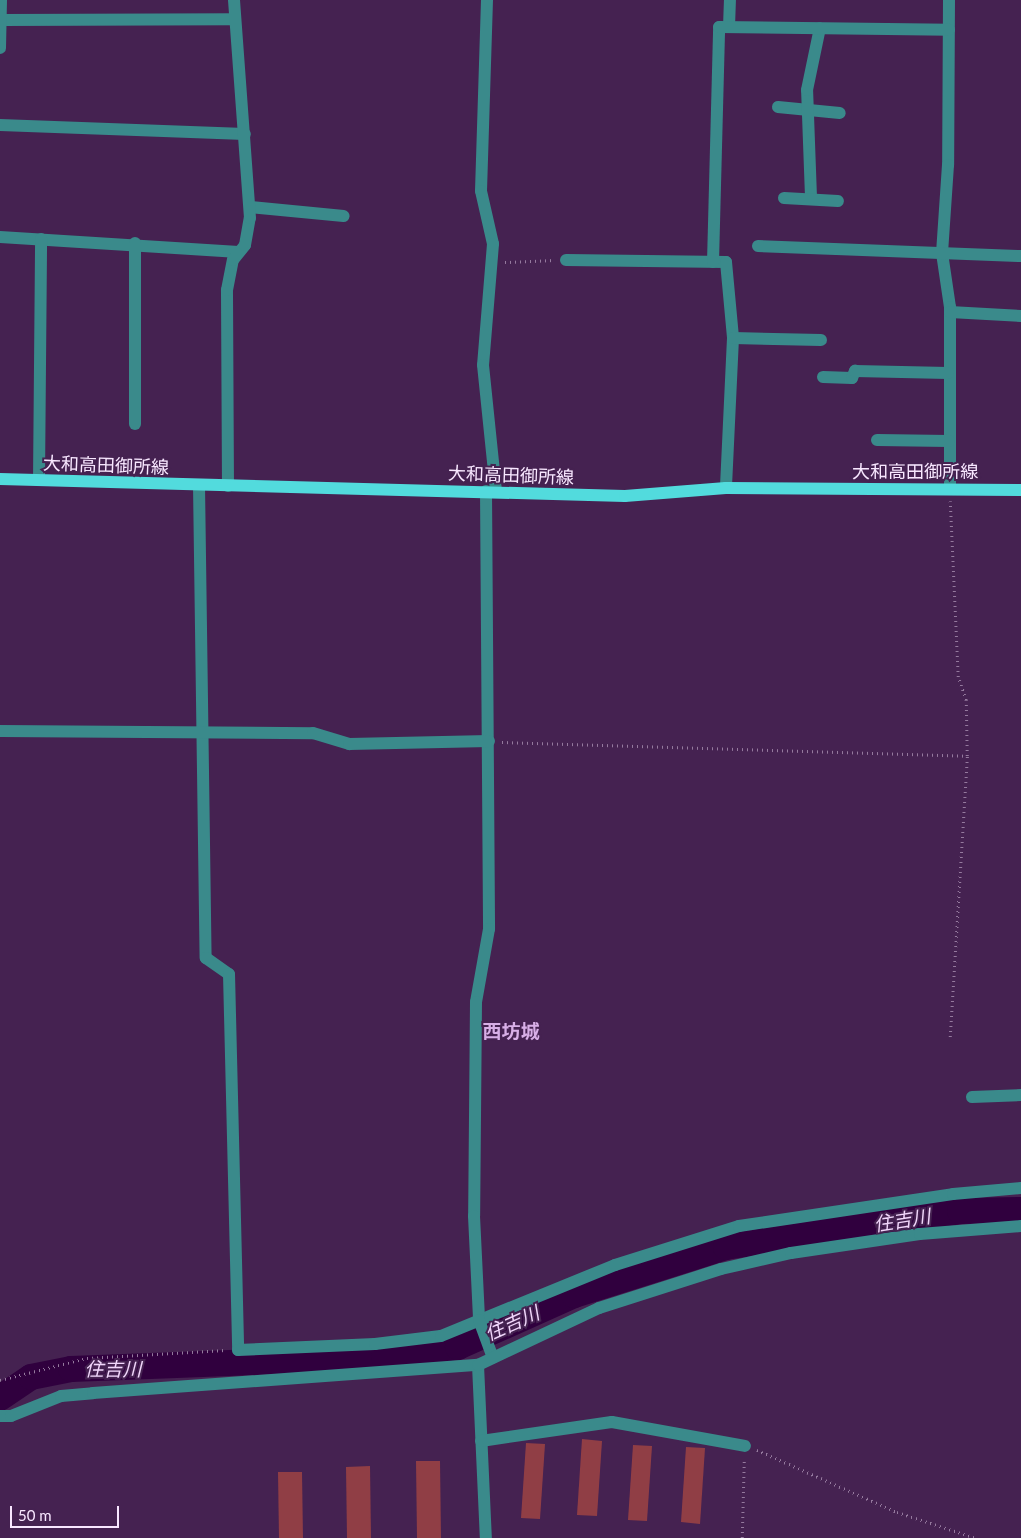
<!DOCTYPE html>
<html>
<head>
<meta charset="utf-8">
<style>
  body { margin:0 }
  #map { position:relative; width:1021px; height:1538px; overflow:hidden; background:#452251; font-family:Lato,"Noto Sans JP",sans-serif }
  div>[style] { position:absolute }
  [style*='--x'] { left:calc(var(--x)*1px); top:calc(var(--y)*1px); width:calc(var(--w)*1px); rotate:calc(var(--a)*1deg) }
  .river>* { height:26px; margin:-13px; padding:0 13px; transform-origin:13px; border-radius:13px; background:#30003e }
  .building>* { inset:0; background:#903e45 }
  .path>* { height:2.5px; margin-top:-1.25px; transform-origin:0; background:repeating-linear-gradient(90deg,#957a9e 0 1px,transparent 0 5px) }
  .minor>* { height:12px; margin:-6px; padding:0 6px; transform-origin:6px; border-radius:6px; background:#3a8a8b }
  .major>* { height:12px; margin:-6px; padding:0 6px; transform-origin:6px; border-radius:6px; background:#52dbdd }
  span { translate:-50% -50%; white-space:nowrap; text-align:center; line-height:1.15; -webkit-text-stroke:4px #452251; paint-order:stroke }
  .street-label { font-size:18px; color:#f8e7ff }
  .neighbourhood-label { font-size:19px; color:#d8afe7; font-weight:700 }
  .water-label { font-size:19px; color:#f1d6fb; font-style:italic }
  .scale { position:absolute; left:10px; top:1506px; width:109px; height:22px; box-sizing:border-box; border:2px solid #f8e7ff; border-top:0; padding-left:6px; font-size:15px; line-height:18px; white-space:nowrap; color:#f8e7ff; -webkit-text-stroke:4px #452251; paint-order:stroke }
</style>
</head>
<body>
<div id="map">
  <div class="river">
    <i style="--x:0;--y:1398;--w:37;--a:-34"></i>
    <i style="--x:31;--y:1377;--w:41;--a:-11.3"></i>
    <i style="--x:71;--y:1369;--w:313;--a:-2.2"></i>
    <i style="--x:384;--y:1357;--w:75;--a:-7.7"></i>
    <i style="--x:458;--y:1347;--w:127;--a:-24.1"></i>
    <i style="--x:574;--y:1295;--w:159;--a:-17.5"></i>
    <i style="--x:726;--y:1247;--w:237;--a:-8.7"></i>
    <i style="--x:960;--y:1211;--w:61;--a:-0.9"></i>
  </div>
  <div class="building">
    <i style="clip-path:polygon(582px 1439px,602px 1441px,597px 1516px,577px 1515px)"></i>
    <i style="clip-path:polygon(526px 1443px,545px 1444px,540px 1519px,521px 1518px)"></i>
    <i style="clip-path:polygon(633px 1445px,652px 1446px,647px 1521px,628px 1520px)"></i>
    <i style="clip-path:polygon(686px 1447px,705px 1448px,700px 1524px,681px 1522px)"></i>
    <i style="clip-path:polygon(416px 1461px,440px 1461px,441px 1538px,417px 1538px)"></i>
    <i style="clip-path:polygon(370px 1466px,371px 1538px,347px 1538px,346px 1467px)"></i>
    <i style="clip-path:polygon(278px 1472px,302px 1472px,303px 1538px,279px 1538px)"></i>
  </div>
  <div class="path">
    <i style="--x:505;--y:262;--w:50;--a:-2.3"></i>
    <i style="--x:502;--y:742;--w:465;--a:1.7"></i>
    <i style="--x:950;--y:1037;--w:282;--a:-86.5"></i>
    <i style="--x:967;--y:756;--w:56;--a:-91"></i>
    <i style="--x:966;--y:700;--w:24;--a:-109"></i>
    <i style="--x:958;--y:677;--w:176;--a:-92.6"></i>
    <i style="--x:0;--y:1380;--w:90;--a:-14.2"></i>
    <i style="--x:87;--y:1358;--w:139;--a:-3.3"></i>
    <i style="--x:757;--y:1450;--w:153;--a:23.9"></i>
    <i style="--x:897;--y:1512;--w:83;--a:18.2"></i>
    <i style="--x:742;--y:1538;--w:79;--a:-88.5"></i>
  </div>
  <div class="minor">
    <i style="--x:487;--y:0;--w:191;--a:91.8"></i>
    <i style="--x:481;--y:191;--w:54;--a:77.2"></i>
    <i style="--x:493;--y:244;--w:121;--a:94.7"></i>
    <i style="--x:483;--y:365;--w:127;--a:84.1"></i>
    <i style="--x:949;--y:0;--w:165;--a:90.3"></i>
    <i style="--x:948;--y:165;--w:88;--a:93.9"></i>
    <i style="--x:942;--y:253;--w:55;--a:81.6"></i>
    <i style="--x:950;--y:307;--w:182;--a:90"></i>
    <i style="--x:1;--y:20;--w:234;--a:-0.2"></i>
    <i style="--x:729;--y:27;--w:27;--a:-88"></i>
    <i style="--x:0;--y:48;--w:48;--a:-88.8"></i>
    <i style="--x:778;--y:107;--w:62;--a:5.5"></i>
    <i style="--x:0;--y:125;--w:245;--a:2.1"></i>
    <i style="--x:811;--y:197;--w:107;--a:-92.1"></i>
    <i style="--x:807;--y:90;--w:63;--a:-78.2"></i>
    <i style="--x:784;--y:198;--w:54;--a:3.2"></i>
    <i style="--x:250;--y:207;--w:94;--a:5.5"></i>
    <i style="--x:0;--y:237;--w:239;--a:3.6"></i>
    <i style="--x:135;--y:243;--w:181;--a:90"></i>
    <i style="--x:758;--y:246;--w:263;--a:2.2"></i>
    <i style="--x:566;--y:260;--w:160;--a:0.7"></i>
    <i style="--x:726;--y:262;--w:76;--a:84.7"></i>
    <i style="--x:733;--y:338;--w:150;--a:92.7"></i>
    <i style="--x:713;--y:262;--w:235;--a:-88.5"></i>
    <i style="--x:719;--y:27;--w:230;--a:0.7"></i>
    <i style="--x:950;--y:312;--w:71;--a:3.2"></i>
    <i style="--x:733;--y:338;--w:88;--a:1.3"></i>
    <i style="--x:823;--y:377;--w:29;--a:2"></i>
    <i style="--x:852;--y:378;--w:8;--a:-67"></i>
    <i style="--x:855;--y:371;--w:93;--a:1.2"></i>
    <i style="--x:877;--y:440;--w:72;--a:0.8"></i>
    <i style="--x:39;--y:480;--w:241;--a:-89.5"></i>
    <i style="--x:199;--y:485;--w:473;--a:89.2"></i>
    <i style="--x:206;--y:958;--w:28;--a:35"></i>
    <i style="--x:229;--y:974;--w:376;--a:88.6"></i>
    <i style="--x:238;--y:1350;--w:137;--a:-2.5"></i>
    <i style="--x:375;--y:1344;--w:66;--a:-6.9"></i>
    <i style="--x:441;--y:1336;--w:188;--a:-22.2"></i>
    <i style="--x:615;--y:1265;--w:130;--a:-17.5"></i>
    <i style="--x:739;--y:1226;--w:216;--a:-8.5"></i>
    <i style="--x:953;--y:1194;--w:68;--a:-5"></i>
    <i style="--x:228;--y:486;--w:196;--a:-90.3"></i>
    <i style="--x:227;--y:290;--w:31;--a:-79"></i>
    <i style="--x:233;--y:260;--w:19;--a:-51"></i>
    <i style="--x:245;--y:245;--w:27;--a:-80"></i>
    <i style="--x:250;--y:218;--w:219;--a:-94.2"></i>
    <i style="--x:486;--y:491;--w:438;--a:89.6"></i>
    <i style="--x:489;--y:929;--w:74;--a:100.1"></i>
    <i style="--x:476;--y:1002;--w:214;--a:90.5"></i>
    <i style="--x:474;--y:1216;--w:104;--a:87.2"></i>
    <i style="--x:479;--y:1320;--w:40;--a:69.8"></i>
    <i style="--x:0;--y:731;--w:313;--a:0.4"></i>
    <i style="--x:313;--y:733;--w:38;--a:17"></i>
    <i style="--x:349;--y:744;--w:140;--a:-1.2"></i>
    <i style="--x:972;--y:1097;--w:49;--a:-2.3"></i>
    <i style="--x:478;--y:1365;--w:173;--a:87.4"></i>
    <i style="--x:0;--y:1416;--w:11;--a:0"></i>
    <i style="--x:11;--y:1416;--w:54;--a:-21.8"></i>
    <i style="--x:61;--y:1396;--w:32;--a:-5"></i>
    <i style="--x:93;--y:1393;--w:386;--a:-4.2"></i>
    <i style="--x:478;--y:1365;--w:134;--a:-25.2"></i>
    <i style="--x:599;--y:1308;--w:128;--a:-17.7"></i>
    <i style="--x:721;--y:1269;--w:72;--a:-12.9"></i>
    <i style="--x:791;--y:1253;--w:130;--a:-8.4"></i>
    <i style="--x:920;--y:1234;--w:101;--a:-4.5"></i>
    <i style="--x:481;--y:1441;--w:132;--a:-8.3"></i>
    <i style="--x:612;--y:1422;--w:135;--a:10.2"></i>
  </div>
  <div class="major">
    <i style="--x:0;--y:479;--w:625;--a:1.56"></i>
    <i style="--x:625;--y:496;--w:101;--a:-4.5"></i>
    <i style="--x:726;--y:488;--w:295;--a:0.4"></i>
  </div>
  <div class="street-label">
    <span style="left:106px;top:465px;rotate:2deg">大和高田御所線</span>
    <span style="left:915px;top:471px">大和高田御所線</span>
    <span style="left:511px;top:475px;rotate:2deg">大和高田御所線</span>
  </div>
  <div class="neighbourhood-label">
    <span style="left:511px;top:1031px">西坊城</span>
  </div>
  <div class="water-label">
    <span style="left:902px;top:1220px;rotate:-9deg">住吉川</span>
    <span style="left:512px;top:1323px;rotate:-24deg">住吉川</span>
    <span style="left:113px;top:1369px">住吉川</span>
  </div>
  <div class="scale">50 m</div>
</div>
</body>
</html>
